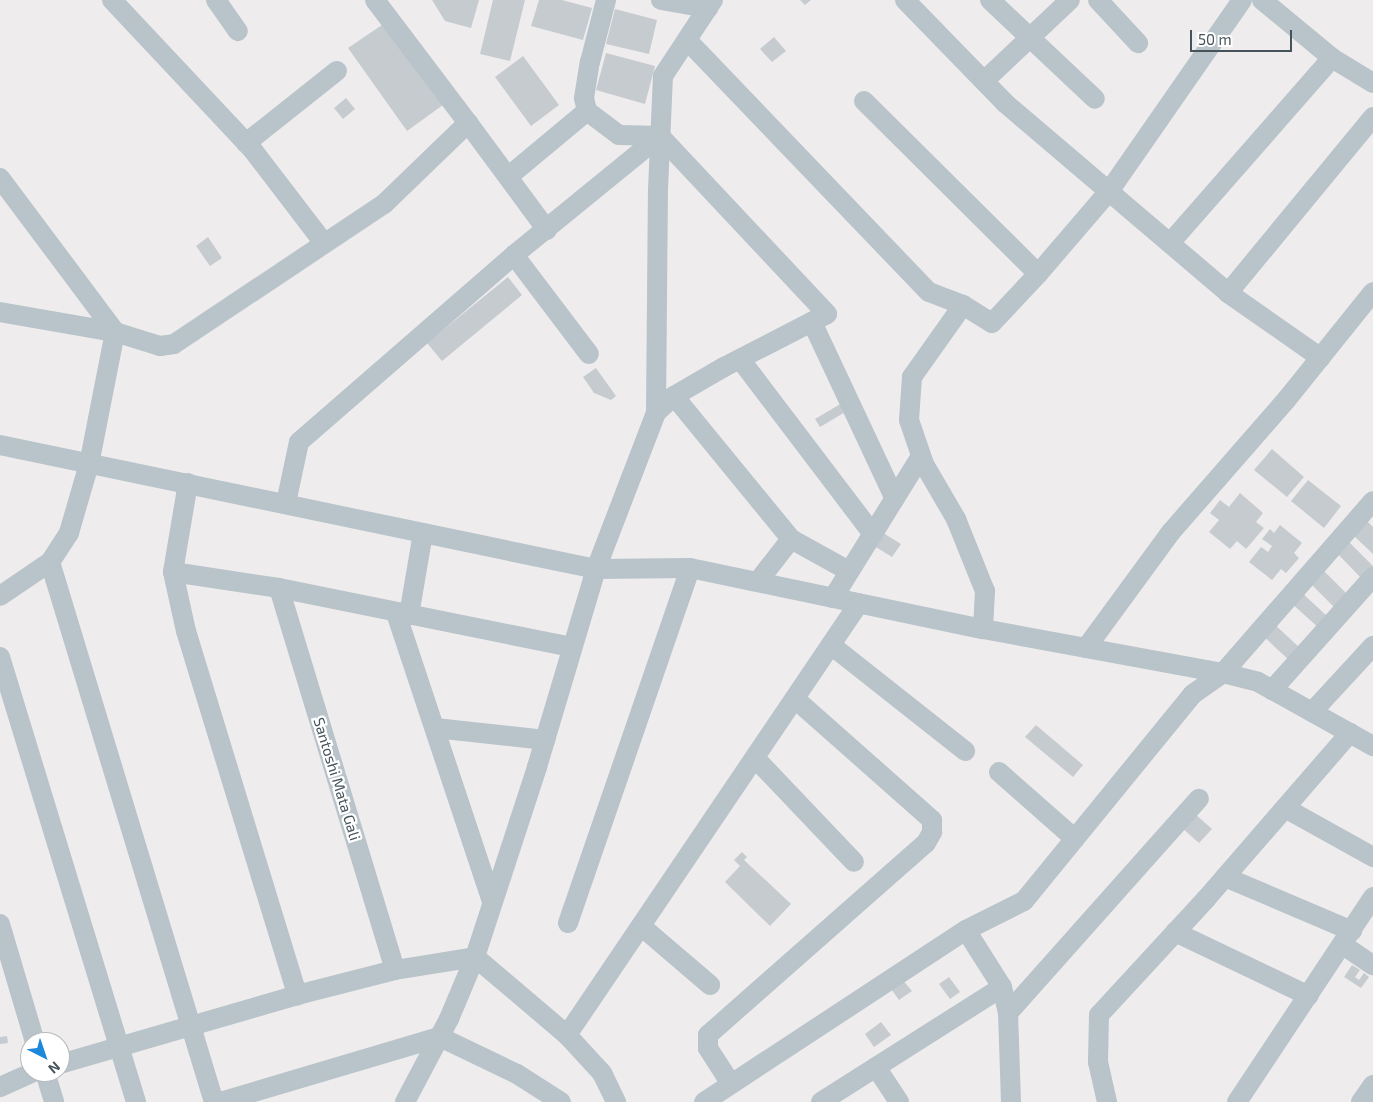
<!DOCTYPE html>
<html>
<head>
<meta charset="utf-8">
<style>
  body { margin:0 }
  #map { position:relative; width:1373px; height:1102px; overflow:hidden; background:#efeced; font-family:"Exo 2",sans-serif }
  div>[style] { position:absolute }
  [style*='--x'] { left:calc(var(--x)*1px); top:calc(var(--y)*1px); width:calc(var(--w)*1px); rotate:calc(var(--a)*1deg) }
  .building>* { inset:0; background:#c6cbd0 }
  .minor>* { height:20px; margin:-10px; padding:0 10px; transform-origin:10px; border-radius:10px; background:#b8c3ca }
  span { translate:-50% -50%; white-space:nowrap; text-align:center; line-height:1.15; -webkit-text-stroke:4.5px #fff; paint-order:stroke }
  .street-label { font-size:15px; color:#45535a }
  .north { position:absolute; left:20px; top:1032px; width:50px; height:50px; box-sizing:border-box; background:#fff; border:1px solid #b5babd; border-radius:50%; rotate:139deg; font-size:14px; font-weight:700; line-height:20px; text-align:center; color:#45535a }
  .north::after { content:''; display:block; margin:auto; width:18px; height:22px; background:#1b88db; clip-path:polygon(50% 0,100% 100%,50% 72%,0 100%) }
  .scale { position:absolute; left:1190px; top:30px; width:102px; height:22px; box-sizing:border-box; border:2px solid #45535a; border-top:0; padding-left:6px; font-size:15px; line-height:18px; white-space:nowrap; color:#45535a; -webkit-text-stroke:4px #fff; paint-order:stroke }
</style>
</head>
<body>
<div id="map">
  <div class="building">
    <i style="clip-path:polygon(432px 0,479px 0,471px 28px,445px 21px)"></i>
    <i style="clip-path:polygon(493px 0,525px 0,510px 61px,480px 54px)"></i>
    <i style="clip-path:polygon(539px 0,562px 0,592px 8px,583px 40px,531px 26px)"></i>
    <i style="clip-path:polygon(800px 0,811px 0,805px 5px)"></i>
    <i style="clip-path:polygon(615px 9px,657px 20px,649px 54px,606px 44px)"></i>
    <i style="clip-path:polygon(385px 23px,443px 105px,407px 131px,348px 48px)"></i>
    <i style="clip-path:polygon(774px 37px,786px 51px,772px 62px,760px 49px)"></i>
    <i style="clip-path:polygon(606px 53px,655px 66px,645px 104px,596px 90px)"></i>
    <i style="clip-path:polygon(523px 56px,559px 105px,531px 126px,495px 77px)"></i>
    <i style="clip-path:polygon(346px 98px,355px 109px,343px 119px,334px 108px)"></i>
    <i style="clip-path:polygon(208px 237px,222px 258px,210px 266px,196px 246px)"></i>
    <i style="clip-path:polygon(508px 277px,522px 295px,442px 361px,427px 343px)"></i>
    <i style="clip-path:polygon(596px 368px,616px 396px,611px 400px,594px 393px,583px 377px)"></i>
    <i style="clip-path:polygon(842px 403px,847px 411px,820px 427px,815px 419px)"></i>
    <i style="clip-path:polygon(1272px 449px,1304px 477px,1287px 497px,1254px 470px)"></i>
    <i style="clip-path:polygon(1308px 480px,1341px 506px,1324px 528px,1291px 501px)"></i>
    <i style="clip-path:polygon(1240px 493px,1263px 513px,1256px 522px,1264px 528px,1246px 549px,1237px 541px,1230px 549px,1209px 532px,1219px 520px,1210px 513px,1220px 500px,1229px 507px)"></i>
    <i style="clip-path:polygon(1366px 520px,1373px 527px,1373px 554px,1352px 534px)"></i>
    <i style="clip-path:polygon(1280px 525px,1302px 543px,1294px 553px,1299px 558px,1286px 573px,1281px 569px,1272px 580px,1249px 562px,1261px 547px,1268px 552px,1272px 546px,1262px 539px,1270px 529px,1274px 533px)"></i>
    <i style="clip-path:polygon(880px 531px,901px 544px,892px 557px,871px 544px)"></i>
    <i style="clip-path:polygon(1347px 540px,1373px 566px,1363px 580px,1335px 551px)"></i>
    <i style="clip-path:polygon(1322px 569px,1349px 596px,1336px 609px,1309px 582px)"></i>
    <i style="clip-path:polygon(1300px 591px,1327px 616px,1320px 629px,1290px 602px)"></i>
    <i style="clip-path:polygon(1272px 622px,1301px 649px,1290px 661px,1261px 634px)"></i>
    <i style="clip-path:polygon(1036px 725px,1083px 765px,1073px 777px,1025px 737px)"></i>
    <i style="clip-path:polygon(1194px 813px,1212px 829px,1199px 843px,1181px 827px)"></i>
    <i style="clip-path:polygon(742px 852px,747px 857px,744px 860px,791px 904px,770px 926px,725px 882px,740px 866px,734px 860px)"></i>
    <i style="clip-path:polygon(1352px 965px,1360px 970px,1355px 977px,1359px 980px,1364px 973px,1369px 977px,1361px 988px,1344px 977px)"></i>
    <i style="clip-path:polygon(900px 977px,912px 991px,899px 1000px,889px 986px)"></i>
    <i style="clip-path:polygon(949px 977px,960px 992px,950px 999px,939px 984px)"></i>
    <i style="clip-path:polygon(881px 1022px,891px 1035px,874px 1047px,865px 1034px)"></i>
    <i style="clip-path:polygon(7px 1036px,8px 1043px,0 1044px,0 1037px)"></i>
  </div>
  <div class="minor">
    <i style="--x:112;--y:0;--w:204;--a:46.8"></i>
    <i style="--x:252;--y:149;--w:117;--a:52.6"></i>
    <i style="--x:216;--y:0;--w:38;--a:55"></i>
    <i style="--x:661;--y:0;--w:48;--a:9.7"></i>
    <i style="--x:905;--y:0;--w:144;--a:45.8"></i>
    <i style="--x:1005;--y:103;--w:293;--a:40.4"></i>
    <i style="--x:1228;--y:293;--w:113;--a:35"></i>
    <i style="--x:990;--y:0;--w:144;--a:43.3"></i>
    <i style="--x:1098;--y:0;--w:59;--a:47.1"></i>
    <i style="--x:1262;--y:0;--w:91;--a:39.6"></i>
    <i style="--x:1332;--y:58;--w:48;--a:31.4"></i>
    <i style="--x:687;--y:40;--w:349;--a:46.2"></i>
    <i style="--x:929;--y:292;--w:36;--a:21"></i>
    <i style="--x:963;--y:305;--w:34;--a:32"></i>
    <i style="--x:992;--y:323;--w:67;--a:-46.8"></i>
    <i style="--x:984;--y:81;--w:118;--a:-43.3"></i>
    <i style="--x:864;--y:101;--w:245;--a:44.8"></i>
    <i style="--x:1038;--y:274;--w:111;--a:-49.4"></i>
    <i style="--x:1110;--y:190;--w:231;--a:-55.2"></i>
    <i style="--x:587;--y:111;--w:13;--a:-103"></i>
    <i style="--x:584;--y:98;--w:36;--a:-81"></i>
    <i style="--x:590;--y:62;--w:64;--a:-75.5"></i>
    <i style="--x:468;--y:123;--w:133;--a:53.6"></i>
    <i style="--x:246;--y:143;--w:116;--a:-38.4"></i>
    <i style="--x:509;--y:176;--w:102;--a:-39.8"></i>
    <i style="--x:587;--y:111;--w:40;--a:37"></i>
    <i style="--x:619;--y:135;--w:41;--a:1.4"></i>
    <i style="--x:660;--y:136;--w:244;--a:46.8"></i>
    <i style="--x:827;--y:314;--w:116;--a:152.8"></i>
    <i style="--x:724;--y:367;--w:58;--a:149.9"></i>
    <i style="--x:674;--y:396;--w:25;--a:137"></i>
    <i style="--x:0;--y:178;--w:192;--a:53.2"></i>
    <i style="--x:115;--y:332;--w:135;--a:101.1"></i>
    <i style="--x:89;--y:464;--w:72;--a:106.2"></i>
    <i style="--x:69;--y:533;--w:35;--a:123"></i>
    <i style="--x:50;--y:562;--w:60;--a:145.8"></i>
    <i style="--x:1170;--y:243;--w:246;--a:-48.8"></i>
    <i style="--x:514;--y:255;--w:124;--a:52.9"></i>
    <i style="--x:1228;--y:293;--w:228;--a:-50.5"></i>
    <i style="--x:963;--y:305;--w:88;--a:125.3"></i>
    <i style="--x:912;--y:377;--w:43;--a:94"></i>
    <i style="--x:909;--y:420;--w:46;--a:71.2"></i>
    <i style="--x:924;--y:464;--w:64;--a:59.8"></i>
    <i style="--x:956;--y:519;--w:78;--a:68.1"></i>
    <i style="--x:985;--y:591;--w:38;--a:93"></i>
    <i style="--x:0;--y:312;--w:117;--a:9.9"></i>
    <i style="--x:115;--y:332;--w:47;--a:17.3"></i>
    <i style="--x:160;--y:346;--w:14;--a:-8"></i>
    <i style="--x:174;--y:344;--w:252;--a:-33.7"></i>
    <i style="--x:384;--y:204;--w:117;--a:-44"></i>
    <i style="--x:468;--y:123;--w:154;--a:-127.1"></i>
    <i style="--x:812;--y:322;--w:195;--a:64.9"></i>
    <i style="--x:740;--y:359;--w:220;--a:52.8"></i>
    <i style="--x:674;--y:396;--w:185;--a:50.7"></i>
    <i style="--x:791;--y:539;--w:66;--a:28.9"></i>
    <i style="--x:0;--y:445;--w:609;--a:11.75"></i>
    <i style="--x:596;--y:569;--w:94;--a:-0.6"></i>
    <i style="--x:690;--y:568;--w:299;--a:11.8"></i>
    <i style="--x:983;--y:629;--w:244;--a:10.4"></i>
    <i style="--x:1223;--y:673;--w:36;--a:14"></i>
    <i style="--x:1258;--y:682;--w:132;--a:29.1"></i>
    <i style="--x:188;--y:483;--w:90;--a:99.6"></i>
    <i style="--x:173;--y:572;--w:107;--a:8.6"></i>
    <i style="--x:279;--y:588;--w:299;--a:11.4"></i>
    <i style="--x:286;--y:503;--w:62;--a:-78"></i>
    <i style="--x:299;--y:442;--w:285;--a:-41"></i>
    <i style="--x:514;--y:255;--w:188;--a:-39.2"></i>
    <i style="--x:50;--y:562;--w:564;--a:73.11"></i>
    <i style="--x:173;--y:572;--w:60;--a:77.6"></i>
    <i style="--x:186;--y:631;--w:381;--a:73"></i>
    <i style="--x:759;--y:580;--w:52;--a:-52"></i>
    <i style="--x:279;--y:588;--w:399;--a:73.1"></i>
    <i style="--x:833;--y:598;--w:167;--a:-58.2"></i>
    <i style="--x:396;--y:613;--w:304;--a:71.6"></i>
    <i style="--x:409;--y:615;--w:83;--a:-80.3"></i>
    <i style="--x:831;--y:645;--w:171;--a:38.3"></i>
    <i style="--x:1086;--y:648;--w:144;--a:-53.8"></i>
    <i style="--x:1171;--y:532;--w:176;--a:-48.9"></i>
    <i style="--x:1287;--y:399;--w:137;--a:-51.2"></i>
    <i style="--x:0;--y:657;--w:465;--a:73"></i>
    <i style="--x:1272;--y:690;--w:152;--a:-48.2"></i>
    <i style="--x:1312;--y:712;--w:90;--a:-47.3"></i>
    <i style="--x:435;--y:728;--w:111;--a:6.2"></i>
    <i style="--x:756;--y:759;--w:142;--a:46.4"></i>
    <i style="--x:999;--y:772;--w:101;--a:41.4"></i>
    <i style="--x:1285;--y:808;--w:101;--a:29.1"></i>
    <i style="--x:1225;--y:877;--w:138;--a:23"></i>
    <i style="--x:568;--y:923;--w:375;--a:-71"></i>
    <i style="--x:0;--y:924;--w:123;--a:73.5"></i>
    <i style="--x:641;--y:926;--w:91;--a:40.5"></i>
    <i style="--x:1175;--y:932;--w:148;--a:25.5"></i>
    <i style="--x:1343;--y:945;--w:36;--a:34"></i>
    <i style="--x:1008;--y:1013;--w:287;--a:-48.3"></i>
    <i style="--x:567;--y:1035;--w:52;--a:47.4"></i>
    <i style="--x:602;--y:1073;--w:32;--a:64"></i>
    <i style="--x:60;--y:1064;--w:247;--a:-16.2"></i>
    <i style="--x:297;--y:995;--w:101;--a:-14.3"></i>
    <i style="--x:395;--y:970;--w:81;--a:-9.2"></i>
    <i style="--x:475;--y:957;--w:121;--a:40.3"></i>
    <i style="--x:567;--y:1035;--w:521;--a:-55.94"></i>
    <i style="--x:876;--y:1067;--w:42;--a:56.7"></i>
    <i style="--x:45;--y:1072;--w:31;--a:73"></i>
    <i style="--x:731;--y:1084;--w:43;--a:-122.6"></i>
    <i style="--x:708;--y:1048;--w:13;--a:-90"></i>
    <i style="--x:708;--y:1035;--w:290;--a:-41.4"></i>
    <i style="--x:926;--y:843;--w:13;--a:-61"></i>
    <i style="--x:932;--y:832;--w:12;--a:-90"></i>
    <i style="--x:932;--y:820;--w:183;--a:-138.5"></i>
    <i style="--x:0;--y:1087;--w:37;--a:-24"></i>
    <i style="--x:220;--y:1102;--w:229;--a:-16.5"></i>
    <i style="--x:440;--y:1037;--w:85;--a:25.7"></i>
    <i style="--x:517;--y:1074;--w:52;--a:32.5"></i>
    <i style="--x:405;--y:1102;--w:94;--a:-62.1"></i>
    <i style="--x:449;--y:1019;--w:67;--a:-67.2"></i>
    <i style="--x:475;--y:957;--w:200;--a:-71.9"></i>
    <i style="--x:537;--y:767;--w:207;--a:-73.4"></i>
    <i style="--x:596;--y:569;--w:167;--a:-69"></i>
    <i style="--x:656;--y:413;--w:223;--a:-89.5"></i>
    <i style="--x:658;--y:190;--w:114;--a:-87.5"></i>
    <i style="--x:663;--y:76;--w:91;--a:-56.7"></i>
    <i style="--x:704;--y:1102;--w:313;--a:-33.3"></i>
    <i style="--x:821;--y:1102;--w:214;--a:-32.4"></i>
    <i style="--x:1011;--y:1102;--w:89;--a:-91.9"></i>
    <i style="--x:1008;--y:1013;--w:27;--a:-103"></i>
    <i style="--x:1002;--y:987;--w:67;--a:-122.3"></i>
    <i style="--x:966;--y:930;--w:65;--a:-26.6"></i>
    <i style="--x:1024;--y:901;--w:267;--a:-50.8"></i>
    <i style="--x:1193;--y:694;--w:37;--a:-35"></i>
    <i style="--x:1223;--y:673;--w:228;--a:-48.9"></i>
    <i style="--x:1107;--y:1102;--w:41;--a:-102.7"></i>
    <i style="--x:1098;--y:1062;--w:47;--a:-88.8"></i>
    <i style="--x:1099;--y:1015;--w:158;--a:-47.3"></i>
    <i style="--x:1206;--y:899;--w:220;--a:-49.1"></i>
    <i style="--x:1237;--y:1102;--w:246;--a:-56.4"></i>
    <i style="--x:1361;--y:1102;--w:21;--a:-55"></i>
  </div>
  <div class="street-label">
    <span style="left:337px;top:779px;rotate:73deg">Santoshi Mata Gali</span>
  </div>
  <div class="north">N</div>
  <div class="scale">50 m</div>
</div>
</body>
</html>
